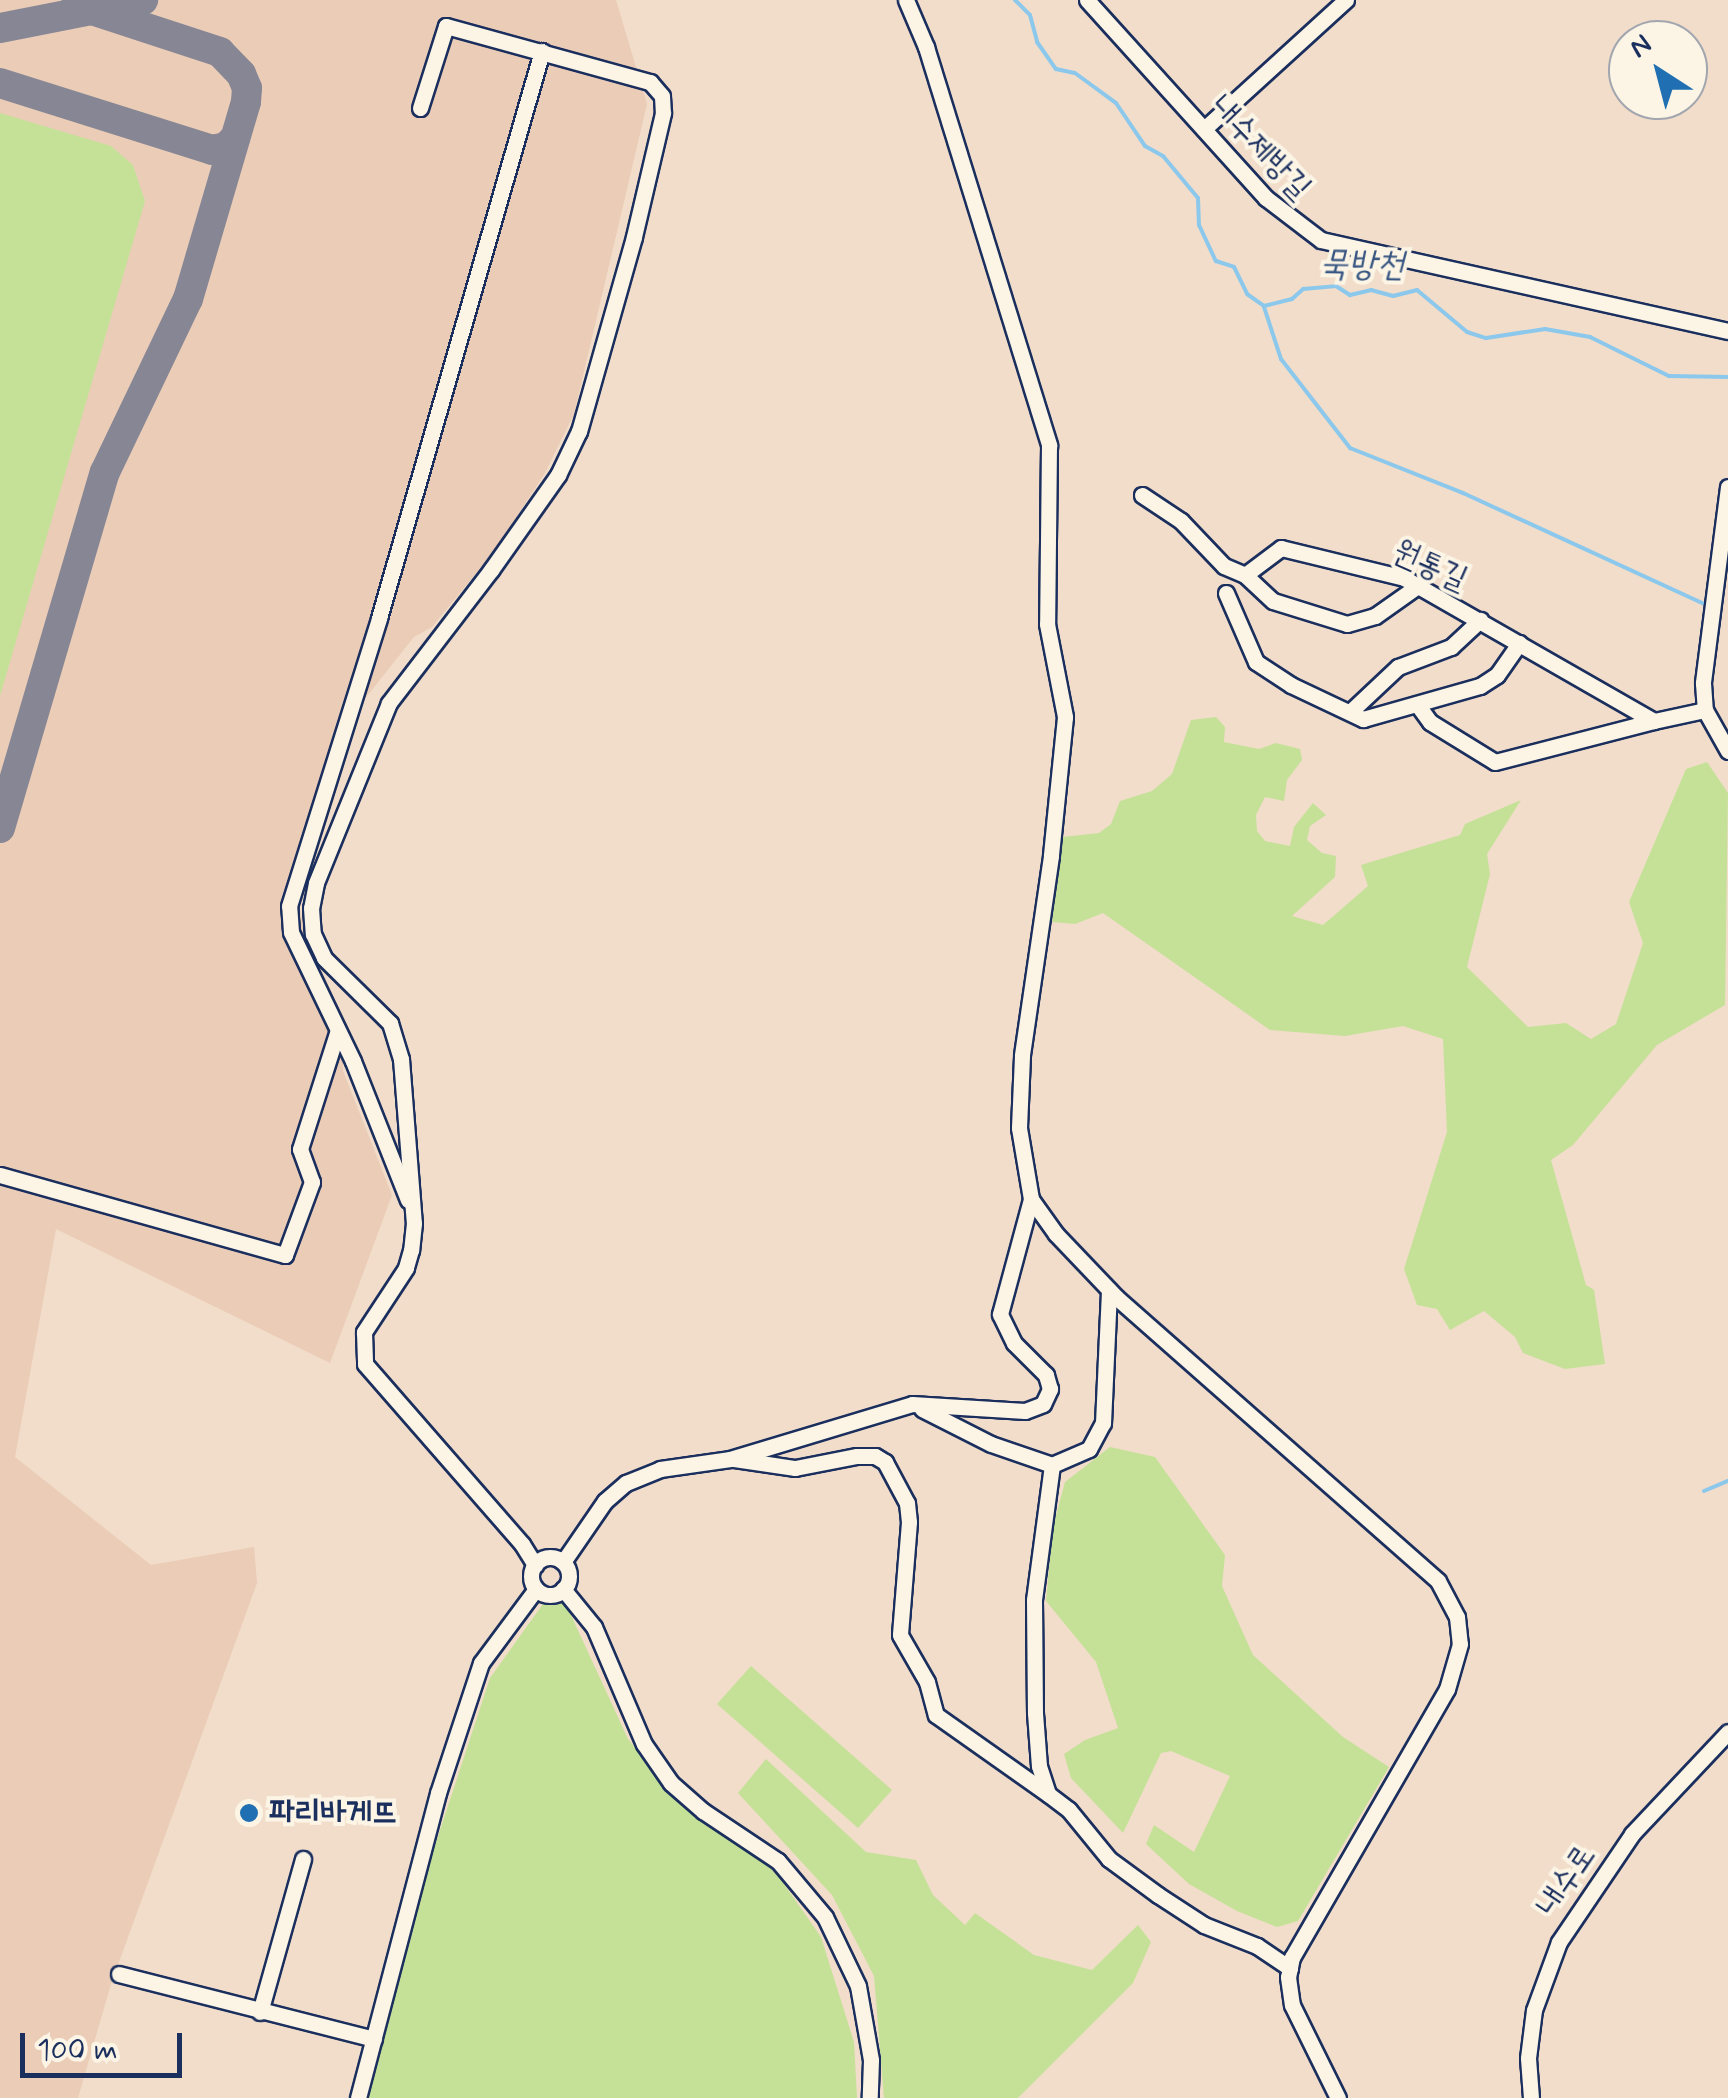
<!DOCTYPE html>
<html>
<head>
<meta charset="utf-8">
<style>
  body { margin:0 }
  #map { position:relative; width:1728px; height:2098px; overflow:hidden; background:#f1ddca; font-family:Mynerve,"Poor Story",sans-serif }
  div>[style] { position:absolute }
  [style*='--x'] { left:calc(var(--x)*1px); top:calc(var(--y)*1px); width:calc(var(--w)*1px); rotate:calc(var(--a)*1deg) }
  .built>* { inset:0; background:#eaccb7 }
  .green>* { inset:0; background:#c5e198 }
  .stream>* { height:4px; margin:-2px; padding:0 2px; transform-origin:2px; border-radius:2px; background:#8cc8ec }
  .taxiway>* { height:30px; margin:-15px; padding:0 15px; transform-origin:15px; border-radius:15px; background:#868694 }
  .roads { filter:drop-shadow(2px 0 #1b2f5e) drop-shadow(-2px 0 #1b2f5e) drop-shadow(0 2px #1b2f5e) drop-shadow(0 -2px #1b2f5e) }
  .minor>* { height:15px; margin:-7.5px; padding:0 7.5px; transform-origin:7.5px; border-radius:7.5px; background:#fcf5e5 }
  .minor>.ring { margin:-7.5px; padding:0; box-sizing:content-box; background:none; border:15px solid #fcf5e5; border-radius:50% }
  .dots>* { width:28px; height:28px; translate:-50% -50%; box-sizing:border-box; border:5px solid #fcf5e5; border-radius:50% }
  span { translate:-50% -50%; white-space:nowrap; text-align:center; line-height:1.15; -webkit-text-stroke:8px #fcf5e5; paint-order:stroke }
  .street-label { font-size:32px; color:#1b2f5e }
  .poi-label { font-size:32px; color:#1b2f5e; font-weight:700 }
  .left { translate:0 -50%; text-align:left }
  .water-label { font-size:35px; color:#375582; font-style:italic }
  .north { position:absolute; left:1608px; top:20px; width:100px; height:100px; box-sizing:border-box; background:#fcf5e5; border:2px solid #a2a6af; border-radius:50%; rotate:324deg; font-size:28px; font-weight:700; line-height:40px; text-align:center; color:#1b2f5e }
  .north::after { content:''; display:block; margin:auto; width:35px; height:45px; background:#1f6fb2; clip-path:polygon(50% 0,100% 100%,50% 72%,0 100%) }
  .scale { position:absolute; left:20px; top:2033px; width:162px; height:45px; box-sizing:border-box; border:5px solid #1b2f5e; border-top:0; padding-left:12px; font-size:30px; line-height:35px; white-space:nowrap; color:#1b2f5e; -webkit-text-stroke:8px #fcf5e5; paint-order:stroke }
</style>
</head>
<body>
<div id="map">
  <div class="built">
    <i style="clip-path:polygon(0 0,616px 0,647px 104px,574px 414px,545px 473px,495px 550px,432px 627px,414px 637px,359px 706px,300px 882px,298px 903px,309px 944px,355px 1042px,343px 1054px,343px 1071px,392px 1195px,330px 1363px,56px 1229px,15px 1457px,151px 1565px,254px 1547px,257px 1583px,111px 1984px,78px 2098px,0 2098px)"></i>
  </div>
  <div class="green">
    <i style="clip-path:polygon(0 113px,111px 146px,133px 165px,145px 201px,0 696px)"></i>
    <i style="clip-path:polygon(1216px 717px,1225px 727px,1224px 742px,1259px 749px,1276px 743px,1300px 749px,1302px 760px,1287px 780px,1284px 801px,1265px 797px,1256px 815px,1257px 831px,1265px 841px,1290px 846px,1294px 827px,1313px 803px,1326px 815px,1310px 826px,1307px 840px,1322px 853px,1336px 856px,1335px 877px,1292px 916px,1323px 925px,1368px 886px,1361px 865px,1460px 835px,1465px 824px,1521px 800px,1487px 854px,1490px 874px,1467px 967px,1528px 1027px,1566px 1023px,1591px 1039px,1616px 1024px,1643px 943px,1629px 902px,1686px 769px,1707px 762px,1728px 793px,1725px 1005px,1657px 1045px,1573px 1145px,1551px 1160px,1586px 1285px,1594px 1290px,1605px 1364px,1565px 1369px,1523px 1353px,1515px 1337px,1484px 1311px,1450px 1330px,1437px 1309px,1417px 1305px,1404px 1269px,1447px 1132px,1443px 1039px,1403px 1026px,1345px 1036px,1270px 1030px,1103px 913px,1075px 924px,1052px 922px,1063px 837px,1099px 833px,1111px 824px,1120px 801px,1152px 791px,1172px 774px,1191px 720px)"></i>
    <i style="clip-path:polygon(1110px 1447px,1155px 1457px,1225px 1555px,1222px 1586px,1253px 1655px,1343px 1737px,1389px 1767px,1298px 1921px,1277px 1927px,1237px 1911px,1189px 1884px,1146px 1844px,1154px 1825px,1194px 1852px,1230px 1776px,1171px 1751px,1161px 1753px,1123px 1833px,1071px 1778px,1064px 1754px,1085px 1740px,1118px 1728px,1096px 1662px,1046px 1601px,1053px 1527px,1065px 1482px)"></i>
    <i style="clip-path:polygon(564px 1600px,628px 1739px,685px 1808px,770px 1864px,821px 1937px,854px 2042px,857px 2098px,365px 2098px,421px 1888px,490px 1678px,543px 1604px)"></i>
    <i style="clip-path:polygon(751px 1666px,892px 1790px,858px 1828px,717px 1704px)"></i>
    <i style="clip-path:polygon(766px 1759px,866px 1852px,916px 1860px,933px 1895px,965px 1925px,975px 1913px,1034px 1955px,1092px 1970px,1138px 1925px,1151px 1942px,1133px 1983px,1018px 2098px,884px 2098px,874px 1976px,832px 1895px,738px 1793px)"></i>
  </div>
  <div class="stream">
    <i style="--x:1015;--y:0;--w:21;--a:45"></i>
    <i style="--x:1030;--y:15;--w:28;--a:75"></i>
    <i style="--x:1037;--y:42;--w:33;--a:55"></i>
    <i style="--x:1056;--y:69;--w:19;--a:12"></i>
    <i style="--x:1075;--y:73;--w:51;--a:36.2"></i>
    <i style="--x:1116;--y:103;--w:52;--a:56"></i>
    <i style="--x:1145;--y:146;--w:21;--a:29"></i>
    <i style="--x:1163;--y:156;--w:55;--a:50.2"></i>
    <i style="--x:1198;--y:198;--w:27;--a:88"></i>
    <i style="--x:1199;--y:225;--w:40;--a:65"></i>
    <i style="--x:1216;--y:261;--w:19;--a:18"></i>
    <i style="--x:1234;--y:267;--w:30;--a:64"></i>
    <i style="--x:1247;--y:294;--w:21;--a:35"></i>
    <i style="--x:1264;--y:306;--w:29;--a:-14"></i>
    <i style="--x:1292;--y:299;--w:15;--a:-42"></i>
    <i style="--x:1303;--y:289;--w:33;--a:-5"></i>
    <i style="--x:1336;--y:286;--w:17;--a:33"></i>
    <i style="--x:1350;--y:295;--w:22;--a:-13"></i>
    <i style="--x:1371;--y:290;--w:23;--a:15"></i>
    <i style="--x:1393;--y:296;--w:25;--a:-14"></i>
    <i style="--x:1417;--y:290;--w:65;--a:40"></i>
    <i style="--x:1467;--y:332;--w:20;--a:18"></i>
    <i style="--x:1486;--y:338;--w:60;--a:-8.7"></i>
    <i style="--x:1545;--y:329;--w:46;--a:10.1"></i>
    <i style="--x:1590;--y:337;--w:88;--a:26.3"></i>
    <i style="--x:1669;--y:376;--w:59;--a:1"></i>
    <i style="--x:1264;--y:307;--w:55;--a:71.9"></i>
    <i style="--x:1281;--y:359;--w:113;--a:52.2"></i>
    <i style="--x:1350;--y:448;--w:122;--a:21.7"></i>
    <i style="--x:1463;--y:493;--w:271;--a:24.7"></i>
    <i style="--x:1704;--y:1491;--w:26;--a:-23"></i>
  </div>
  <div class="taxiway">
    <i style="--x:0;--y:28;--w:146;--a:-11.1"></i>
    <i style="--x:0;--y:83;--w:222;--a:17.5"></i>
    <i style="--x:212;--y:150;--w:14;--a:-12"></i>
    <i style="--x:226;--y:147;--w:13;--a:-45"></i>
    <i style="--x:0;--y:828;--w:371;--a:-73.6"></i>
    <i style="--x:105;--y:472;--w:192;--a:-64.4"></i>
    <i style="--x:188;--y:299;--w:205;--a:-73.6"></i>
    <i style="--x:246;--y:102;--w:14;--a:-86"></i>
    <i style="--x:247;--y:88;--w:15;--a:-113"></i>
    <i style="--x:241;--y:74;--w:30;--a:-134"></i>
    <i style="--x:220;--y:52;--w:151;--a:-161.9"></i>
    <i style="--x:76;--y:5;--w:20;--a:-15"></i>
  </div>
  <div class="roads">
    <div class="minor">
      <i style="--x:906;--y:0;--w:51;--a:66.9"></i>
      <i style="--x:926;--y:47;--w:417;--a:72.8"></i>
      <i style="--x:1049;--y:445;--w:179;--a:90.6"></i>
      <i style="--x:1047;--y:624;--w:95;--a:79"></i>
      <i style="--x:1065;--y:717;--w:140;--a:95.8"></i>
      <i style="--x:1051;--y:856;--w:202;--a:98.3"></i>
      <i style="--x:1022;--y:1056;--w:72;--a:92.4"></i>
      <i style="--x:1019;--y:1128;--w:72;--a:80.4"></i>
      <i style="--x:1031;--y:1199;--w:43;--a:54.5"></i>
      <i style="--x:1056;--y:1234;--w:87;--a:46.4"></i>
      <i style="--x:1116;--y:1297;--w:429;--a:41.4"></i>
      <i style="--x:1438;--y:1581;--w:41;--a:62.2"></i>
      <i style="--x:1457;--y:1617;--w:27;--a:84"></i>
      <i style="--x:1460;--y:1644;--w:47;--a:106.1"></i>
      <i style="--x:1447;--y:1689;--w:310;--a:120"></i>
      <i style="--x:1292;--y:1957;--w:20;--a:101"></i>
      <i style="--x:1288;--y:1977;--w:28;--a:82"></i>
      <i style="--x:1292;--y:2005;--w:104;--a:63.7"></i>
      <i style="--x:1087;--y:0;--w:267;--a:47.9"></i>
      <i style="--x:1266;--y:198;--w:69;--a:37.4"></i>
      <i style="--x:1321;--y:240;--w:417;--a:12.6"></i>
      <i style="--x:420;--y:108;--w:86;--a:-72.4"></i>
      <i style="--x:446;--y:26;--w:212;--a:15.4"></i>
      <i style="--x:650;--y:82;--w:18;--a:49"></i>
      <i style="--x:662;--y:96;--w:17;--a:87"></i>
      <i style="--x:663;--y:113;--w:127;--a:103.2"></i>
      <i style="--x:634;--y:237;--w:202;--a:105.8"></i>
      <i style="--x:579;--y:431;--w:49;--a:115.5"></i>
      <i style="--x:558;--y:475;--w:116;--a:125.2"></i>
      <i style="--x:491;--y:570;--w:168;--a:127.5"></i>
      <i style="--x:389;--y:703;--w:194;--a:112.1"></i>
      <i style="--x:316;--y:883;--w:25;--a:101"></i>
      <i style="--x:311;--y:908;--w:26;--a:86"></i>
      <i style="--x:313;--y:934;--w:26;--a:65"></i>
      <i style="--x:324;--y:958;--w:93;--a:44.6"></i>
      <i style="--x:390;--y:1023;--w:38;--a:73"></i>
      <i style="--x:401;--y:1059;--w:165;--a:85.5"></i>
      <i style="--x:414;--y:1223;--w:27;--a:96"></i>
      <i style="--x:411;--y:1250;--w:19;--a:106"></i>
      <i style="--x:406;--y:1268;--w:77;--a:123.3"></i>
      <i style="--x:364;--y:1332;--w:32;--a:88"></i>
      <i style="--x:365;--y:1364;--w:239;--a:48.9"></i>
      <i style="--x:522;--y:1544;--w:25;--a:58"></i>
      <i style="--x:1204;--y:129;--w:192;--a:-42.3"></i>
      <i style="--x:1728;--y:487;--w:198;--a:97.3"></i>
      <i style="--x:1703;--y:683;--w:27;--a:86"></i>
      <i style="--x:1705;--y:710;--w:47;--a:60.7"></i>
      <i style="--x:1142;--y:495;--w:47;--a:33.7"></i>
      <i style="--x:1181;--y:521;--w:62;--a:46.3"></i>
      <i style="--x:1224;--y:566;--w:23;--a:23"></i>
      <i style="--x:1245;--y:575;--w:45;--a:-36.9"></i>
      <i style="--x:1281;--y:548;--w:127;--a:13.7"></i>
      <i style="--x:1404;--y:578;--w:288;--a:29.8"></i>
      <i style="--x:1654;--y:721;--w:52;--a:-12.2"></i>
      <i style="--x:1245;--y:575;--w:38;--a:43"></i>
      <i style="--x:1273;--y:601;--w:77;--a:17.3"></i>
      <i style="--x:1347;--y:624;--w:29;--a:-16"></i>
      <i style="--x:1375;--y:616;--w:54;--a:-35.2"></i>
      <i style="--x:1226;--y:593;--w:75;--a:66.5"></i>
      <i style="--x:1256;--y:662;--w:42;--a:33.3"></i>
      <i style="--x:1291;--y:685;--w:80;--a:25.3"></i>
      <i style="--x:1363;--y:719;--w:122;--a:-15.8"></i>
      <i style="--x:1480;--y:686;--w:20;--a:-33"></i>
      <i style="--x:1497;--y:675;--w:39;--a:-55"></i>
      <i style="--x:1417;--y:704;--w:22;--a:54"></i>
      <i style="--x:1430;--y:722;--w:76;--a:31.6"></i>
      <i style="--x:1495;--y:762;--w:164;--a:-14.5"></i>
      <i style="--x:1350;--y:712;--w:66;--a:-43.2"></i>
      <i style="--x:1398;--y:667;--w:57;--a:-20.7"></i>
      <i style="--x:1451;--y:647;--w:40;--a:-43"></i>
      <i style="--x:0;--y:1175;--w:296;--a:15.7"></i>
      <i style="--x:285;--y:1255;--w:78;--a:-69.7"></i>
      <i style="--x:312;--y:1182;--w:35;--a:-110"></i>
      <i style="--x:300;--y:1149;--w:122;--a:-72.3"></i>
      <i style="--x:408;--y:1200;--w:149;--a:-111.6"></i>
      <i style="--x:353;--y:1061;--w:143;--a:-115.7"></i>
      <i style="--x:291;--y:932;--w:26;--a:-94"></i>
      <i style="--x:289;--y:906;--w:302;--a:-72.6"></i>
      <i style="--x:379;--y:618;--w:590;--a:-73.96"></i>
      <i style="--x:922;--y:1409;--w:77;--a:26.9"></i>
      <i style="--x:991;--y:1444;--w:65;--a:19"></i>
      <i style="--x:1052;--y:1465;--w:40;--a:-23.4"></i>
      <i style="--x:1089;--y:1449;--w:30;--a:-62"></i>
      <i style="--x:1103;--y:1423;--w:133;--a:-87.4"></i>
      <i style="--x:734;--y:1459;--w:62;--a:8.4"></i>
      <i style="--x:795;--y:1468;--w:63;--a:-11"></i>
      <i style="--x:857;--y:1456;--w:18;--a:0"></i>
      <i style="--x:875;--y:1456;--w:12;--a:31"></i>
      <i style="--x:885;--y:1462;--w:47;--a:61.8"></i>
      <i style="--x:907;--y:1503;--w:19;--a:84"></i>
      <i style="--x:909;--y:1522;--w:113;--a:94.6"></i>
      <i style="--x:900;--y:1635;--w:54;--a:60.1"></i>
      <i style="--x:927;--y:1682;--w:34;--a:75"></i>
      <i style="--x:936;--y:1715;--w:137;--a:35.2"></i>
      <i style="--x:1052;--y:1465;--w:136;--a:97.6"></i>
      <i style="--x:1034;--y:1600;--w:113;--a:89.5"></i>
      <i style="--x:1035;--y:1713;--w:53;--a:85.7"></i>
      <i style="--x:1039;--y:1766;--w:29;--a:72"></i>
      <i style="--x:1048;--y:1794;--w:26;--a:37"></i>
      <i style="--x:1069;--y:1810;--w:63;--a:50.8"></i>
      <i style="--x:1109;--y:1859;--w:61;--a:36.3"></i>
      <i style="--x:1158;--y:1895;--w:55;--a:33.1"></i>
      <i style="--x:1204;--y:1925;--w:57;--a:21.6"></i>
      <i style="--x:1257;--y:1946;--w:40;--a:34"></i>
      <i class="ring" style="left:531px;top:1557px;width:23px;height:23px"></i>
      <i style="--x:563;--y:1562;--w:74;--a:-55.5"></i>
      <i style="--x:605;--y:1501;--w:28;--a:-41"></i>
      <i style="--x:626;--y:1483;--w:37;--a:-22"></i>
      <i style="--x:660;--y:1469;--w:71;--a:-8.1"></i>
      <i style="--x:730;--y:1459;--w:190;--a:-16.8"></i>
      <i style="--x:912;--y:1404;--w:113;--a:3.5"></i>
      <i style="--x:1025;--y:1411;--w:19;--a:-21"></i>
      <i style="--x:1043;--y:1404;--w:17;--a:-65"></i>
      <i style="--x:1050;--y:1389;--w:15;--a:-106"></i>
      <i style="--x:1046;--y:1375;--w:45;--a:-135"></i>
      <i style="--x:1014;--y:1343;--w:32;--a:-116"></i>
      <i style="--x:1000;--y:1314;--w:119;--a:-74.9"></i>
      <i style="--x:563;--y:1589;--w:49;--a:50.8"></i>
      <i style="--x:594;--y:1627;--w:127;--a:66.9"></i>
      <i style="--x:644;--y:1744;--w:47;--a:55.3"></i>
      <i style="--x:671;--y:1783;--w:43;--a:41.2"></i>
      <i style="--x:703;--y:1811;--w:90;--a:33.7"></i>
      <i style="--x:778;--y:1861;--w:73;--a:50"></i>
      <i style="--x:825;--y:1917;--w:76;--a:64.4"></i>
      <i style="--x:858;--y:1986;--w:75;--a:80"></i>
      <i style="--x:871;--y:2060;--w:38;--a:92"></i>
      <i style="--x:119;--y:1974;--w:263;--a:14.3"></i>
      <i style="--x:260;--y:2012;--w:159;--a:-74.3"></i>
      <i style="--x:358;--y:2098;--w:315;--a:-75.3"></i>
      <i style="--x:438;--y:1793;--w:137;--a:-71.7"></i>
      <i style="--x:481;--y:1663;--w:92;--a:-53.4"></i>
      <i style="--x:1531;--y:2098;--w:40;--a:-94.3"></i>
      <i style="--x:1528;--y:2058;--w:48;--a:-82.9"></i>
      <i style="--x:1534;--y:2010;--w:72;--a:-69.8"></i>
      <i style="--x:1559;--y:1942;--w:130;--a:-55.9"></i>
      <i style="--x:1632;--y:1834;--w:140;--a:-46.7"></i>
    </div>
  </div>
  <div class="dots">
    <i style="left:249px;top:1813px;background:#1f6fb2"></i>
  </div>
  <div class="street-label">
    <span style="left:1260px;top:148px;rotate:46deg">내수제방길</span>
    <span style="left:1430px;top:566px;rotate:24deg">원통길</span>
    <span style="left:1567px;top:1881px;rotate:-56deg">내수로</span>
  </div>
  <div class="poi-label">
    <span class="left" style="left:269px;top:1813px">파리바게뜨</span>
  </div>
  <div class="water-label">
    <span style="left:1362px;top:265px;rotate:1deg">묵방천</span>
  </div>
  <div class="north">N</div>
  <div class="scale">100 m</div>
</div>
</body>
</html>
